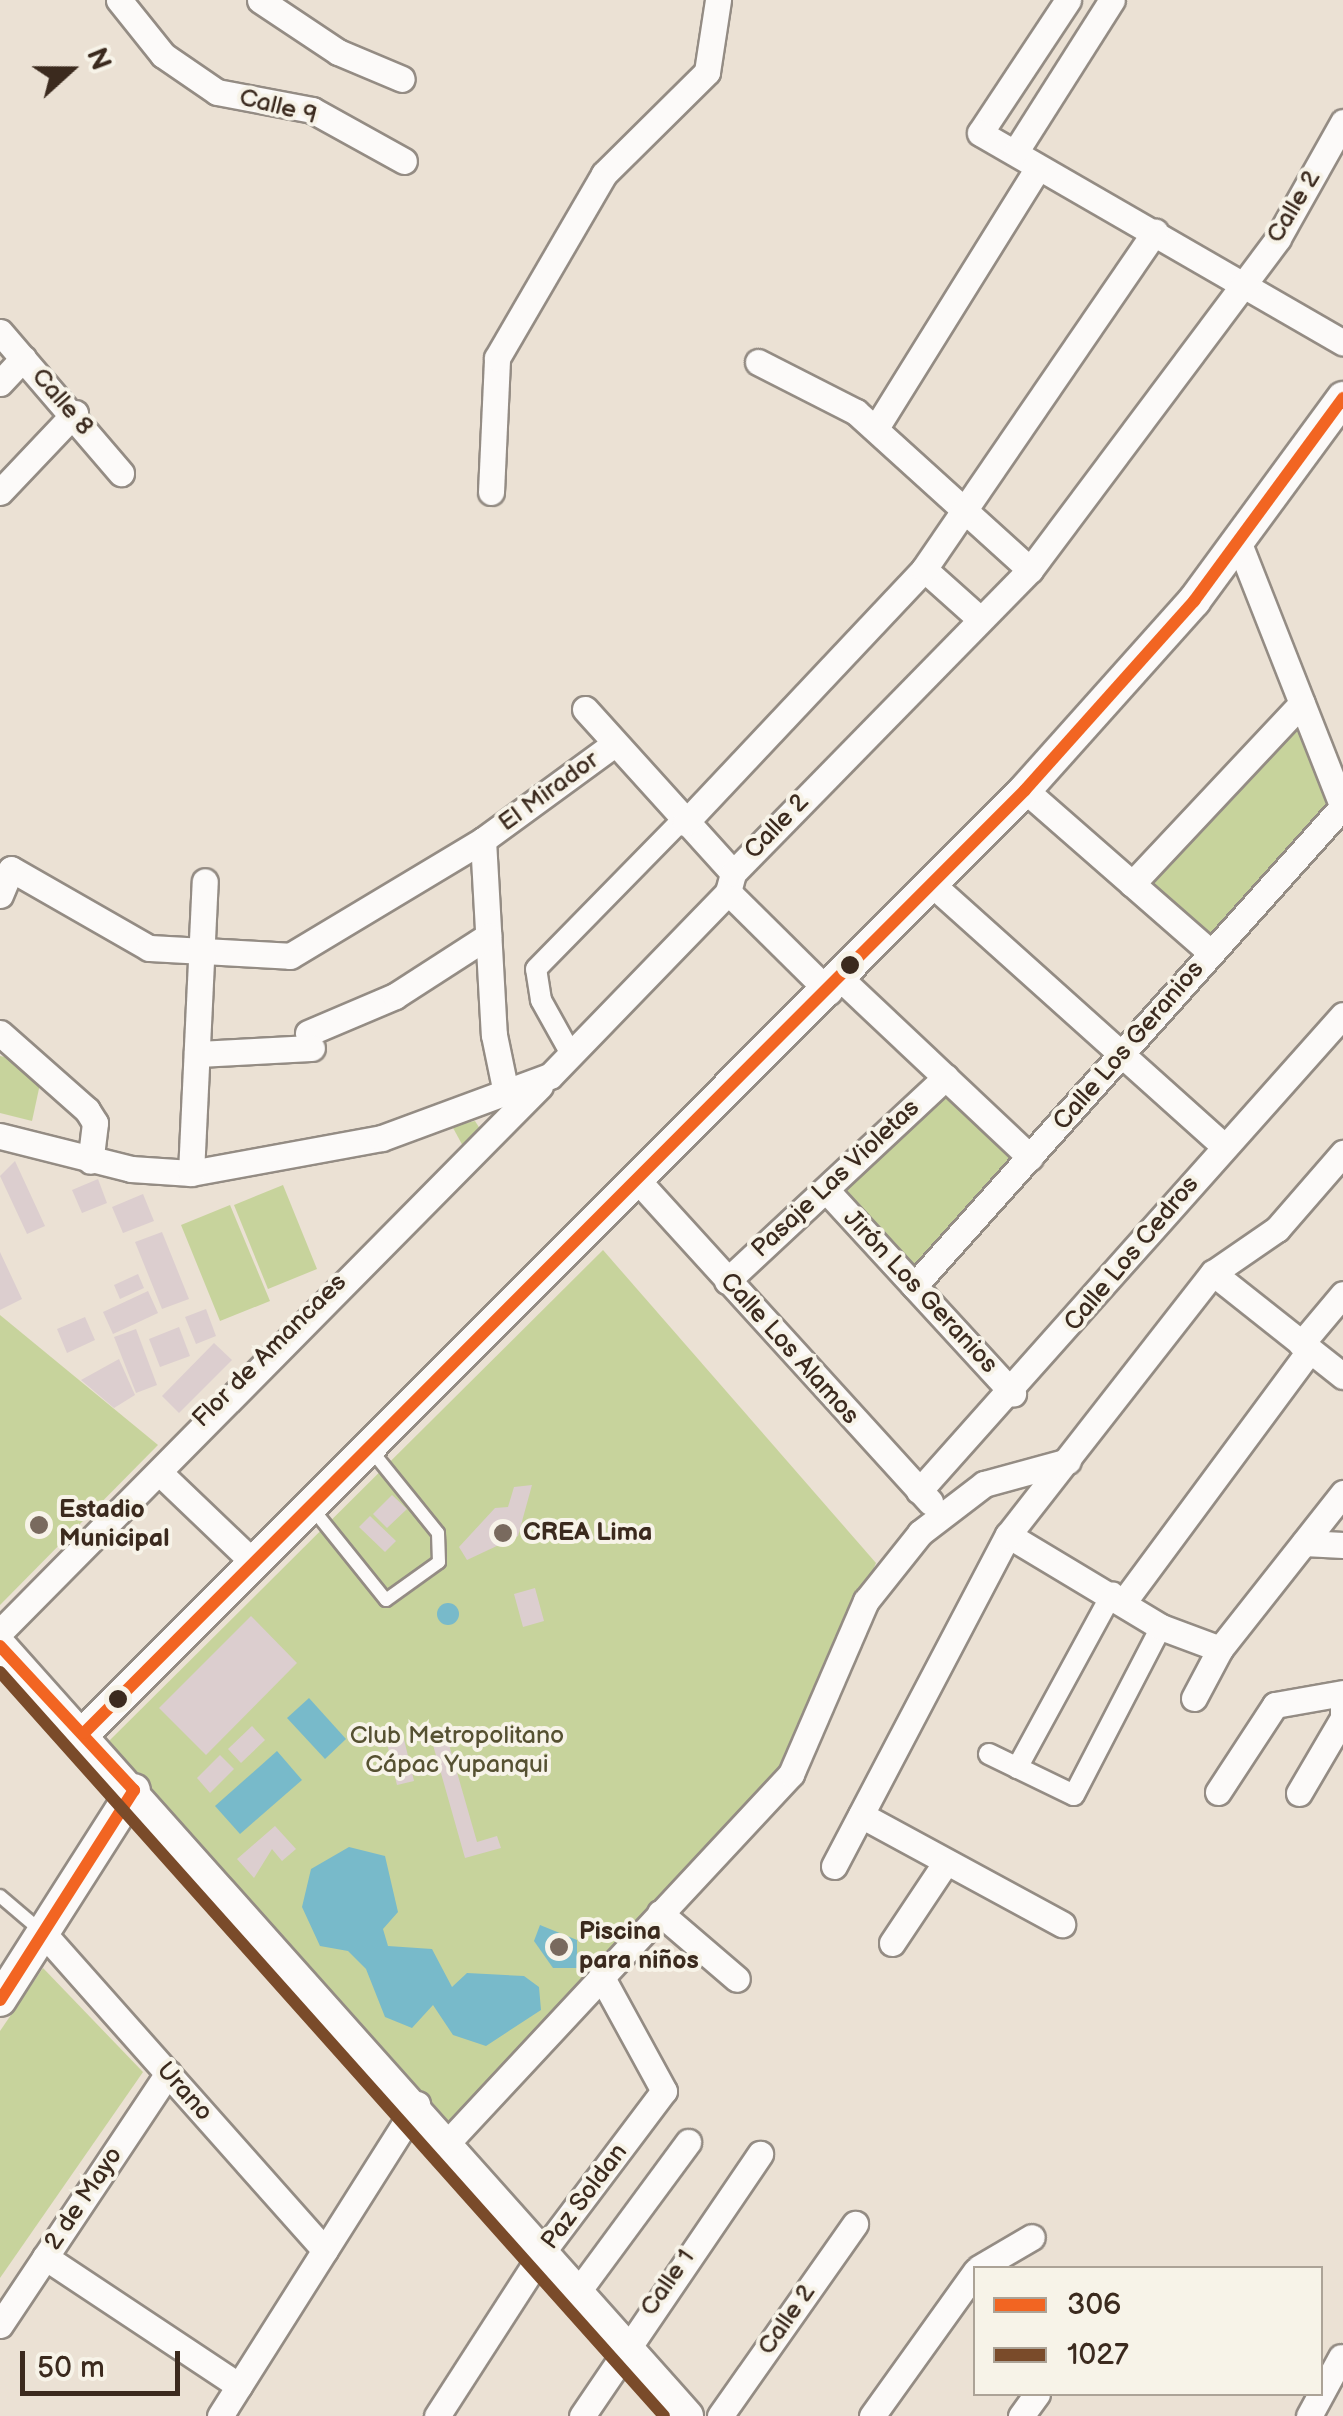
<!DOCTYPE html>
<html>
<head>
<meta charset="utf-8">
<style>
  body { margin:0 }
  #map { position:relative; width:1343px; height:2416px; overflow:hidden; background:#ebe1d4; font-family:"Balsamiq Sans",sans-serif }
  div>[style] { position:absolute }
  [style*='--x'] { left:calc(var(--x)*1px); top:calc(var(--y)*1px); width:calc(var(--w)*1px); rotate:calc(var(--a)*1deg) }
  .green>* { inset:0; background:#c7d39c }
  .water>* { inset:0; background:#78baca }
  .round { border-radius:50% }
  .building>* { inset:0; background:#dccecf }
  .roads { filter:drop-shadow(2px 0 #948c84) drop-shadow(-2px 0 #948c84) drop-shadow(0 2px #948c84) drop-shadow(0 -2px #948c84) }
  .service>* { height:12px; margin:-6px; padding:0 6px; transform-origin:6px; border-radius:6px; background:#fcfaf9 }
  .pedestrian>* { height:20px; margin:-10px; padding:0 10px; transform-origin:10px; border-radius:10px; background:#fcfaf9 }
  .minor>* { height:25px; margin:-12.5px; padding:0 12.5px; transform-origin:12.5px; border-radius:12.5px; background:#fcfaf9 }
  .tertiary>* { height:32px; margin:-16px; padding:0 16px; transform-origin:16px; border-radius:16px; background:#fcfaf9 }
  .bus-1>* { height:12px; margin:-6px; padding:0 6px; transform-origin:6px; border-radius:6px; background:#f26522 }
  .bus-2>* { height:12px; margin:-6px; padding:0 6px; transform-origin:6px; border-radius:6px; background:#7a4b2a }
  .dots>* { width:28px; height:28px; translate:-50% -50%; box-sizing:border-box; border:5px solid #f7f3e8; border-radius:50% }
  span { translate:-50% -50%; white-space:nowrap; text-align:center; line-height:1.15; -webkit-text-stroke:8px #f7f3e8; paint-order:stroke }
  .street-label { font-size:25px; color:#3b2a1e }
  .poi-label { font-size:25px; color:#3b2a1e; font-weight:700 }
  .left { translate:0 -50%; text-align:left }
  .park-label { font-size:25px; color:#565132 }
  .legend { position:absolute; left:973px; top:2266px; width:350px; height:130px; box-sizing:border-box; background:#f7f3e8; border:2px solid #aca397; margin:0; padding:12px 18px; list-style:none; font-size:30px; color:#3b2a1e }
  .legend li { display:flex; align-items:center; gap:20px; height:50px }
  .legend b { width:50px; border:2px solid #aca397 }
  .north { position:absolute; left:20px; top:20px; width:100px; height:100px; -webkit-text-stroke:8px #f7f3e8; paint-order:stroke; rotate:69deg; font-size:28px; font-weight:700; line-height:40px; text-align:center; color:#3b2a1e }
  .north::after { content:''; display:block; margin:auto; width:35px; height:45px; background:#3b2a1e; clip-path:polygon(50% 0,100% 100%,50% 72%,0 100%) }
  .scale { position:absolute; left:20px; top:2351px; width:160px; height:45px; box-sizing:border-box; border:5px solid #3b2a1e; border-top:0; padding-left:12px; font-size:30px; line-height:35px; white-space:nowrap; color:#3b2a1e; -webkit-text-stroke:8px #f7f3e8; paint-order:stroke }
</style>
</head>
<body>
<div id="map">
  <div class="green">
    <i style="clip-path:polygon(1298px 723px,1332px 804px,1213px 940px,1144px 881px)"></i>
    <i style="clip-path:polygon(0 1056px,25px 1061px,40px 1084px,32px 1121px,0 1113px)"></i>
    <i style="clip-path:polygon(948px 1092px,1017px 1158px,915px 1269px,842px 1191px)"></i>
    <i style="clip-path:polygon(475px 1121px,482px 1132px,464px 1148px,452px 1126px)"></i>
    <i style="clip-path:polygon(283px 1185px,317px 1269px,268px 1289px,234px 1205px)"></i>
    <i style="clip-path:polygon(230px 1205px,270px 1301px,220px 1321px,181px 1225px)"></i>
    <i style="clip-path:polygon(603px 1250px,876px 1563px,795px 1752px,453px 2126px,109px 1741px)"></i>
    <i style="clip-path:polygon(0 1315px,158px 1445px,0 1605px)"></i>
    <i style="clip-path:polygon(43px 1968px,143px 2072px,0 2278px,0 2031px)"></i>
  </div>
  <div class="water">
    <i class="round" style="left:437px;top:1603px;width:22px;height:22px"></i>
    <i style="clip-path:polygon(309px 1698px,346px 1739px,325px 1759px,287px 1718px)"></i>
    <i style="clip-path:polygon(277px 1751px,302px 1780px,240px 1834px,215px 1806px)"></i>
    <i style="clip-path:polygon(349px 1847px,385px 1856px,398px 1912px,383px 1929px,388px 1946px,432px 1949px,452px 1987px,467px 1973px,524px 1976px,539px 1987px,541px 2010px,486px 2046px,453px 2035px,433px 2005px,412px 2028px,385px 2017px,366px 1969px,348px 1951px,320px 1946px,302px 1907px,311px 1869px)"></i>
    <i style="clip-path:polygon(540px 1925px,577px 1940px,577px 1968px,553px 1968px,534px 1941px)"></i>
  </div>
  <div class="building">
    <i style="clip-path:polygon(15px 1161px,45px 1226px,27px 1234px,0 1176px)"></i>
    <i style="clip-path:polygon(98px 1179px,107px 1203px,82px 1213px,72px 1190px)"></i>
    <i style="clip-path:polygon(143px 1194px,154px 1221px,123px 1233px,112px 1207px)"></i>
    <i style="clip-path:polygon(162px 1232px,189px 1299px,162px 1309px,135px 1242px)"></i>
    <i style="clip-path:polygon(0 1252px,22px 1299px,0 1310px)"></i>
    <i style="clip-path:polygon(138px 1274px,144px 1288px,120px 1299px,114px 1285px)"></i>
    <i style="clip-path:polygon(148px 1291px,158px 1313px,113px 1334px,103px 1312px)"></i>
    <i style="clip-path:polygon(206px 1309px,216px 1336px,196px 1344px,185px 1317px)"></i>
    <i style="clip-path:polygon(85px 1317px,95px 1340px,67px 1353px,57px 1329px)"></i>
    <i style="clip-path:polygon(179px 1327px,190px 1356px,160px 1367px,149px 1339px)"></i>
    <i style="clip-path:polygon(136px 1329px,157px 1385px,136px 1393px,114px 1337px)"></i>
    <i style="clip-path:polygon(214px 1343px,232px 1360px,179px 1413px,162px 1396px)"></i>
    <i style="clip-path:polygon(119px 1359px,135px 1395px,114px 1408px,81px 1380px)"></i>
    <i style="clip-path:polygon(532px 1485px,518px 1536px,467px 1560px,459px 1547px,495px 1508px,508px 1507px,514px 1487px)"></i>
    <i style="clip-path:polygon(392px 1495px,407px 1509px,387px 1528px,373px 1514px)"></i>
    <i style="clip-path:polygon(370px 1516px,396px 1541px,385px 1552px,359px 1527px)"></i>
    <i style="clip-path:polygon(535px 1588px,544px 1621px,523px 1627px,514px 1594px)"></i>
    <i style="clip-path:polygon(251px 1616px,297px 1663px,206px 1755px,159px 1708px)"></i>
    <i style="clip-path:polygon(252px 1726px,265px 1740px,241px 1763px,228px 1749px)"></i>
    <i style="clip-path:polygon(402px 1731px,414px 1781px,397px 1785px,385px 1735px)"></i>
    <i style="clip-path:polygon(448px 1741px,477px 1842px,497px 1836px,501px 1848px,465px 1858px,433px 1745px)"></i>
    <i style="clip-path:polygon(220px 1755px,234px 1769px,210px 1793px,197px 1778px)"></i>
    <i style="clip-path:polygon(275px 1826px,296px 1849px,282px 1861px,272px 1849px,254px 1878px,237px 1859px)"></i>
  </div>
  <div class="roads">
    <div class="service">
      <i style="--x:312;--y:1508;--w:118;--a:51.2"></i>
      <i style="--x:386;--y:1600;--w:65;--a:-35.6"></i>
      <i style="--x:439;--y:1562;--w:29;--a:-92"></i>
      <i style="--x:438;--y:1533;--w:107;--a:-128.9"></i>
      <i style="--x:0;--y:1896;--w:52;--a:40.4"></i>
    </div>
    <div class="pedestrian">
      <i style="--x:571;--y:1054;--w:62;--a:-119.1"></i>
      <i style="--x:541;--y:1000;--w:31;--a:-99"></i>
      <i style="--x:536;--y:969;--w:209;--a:-45.6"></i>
      <i style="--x:989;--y:1754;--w:94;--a:25.8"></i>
      <i style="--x:1074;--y:1795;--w:189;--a:-62.6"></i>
      <i style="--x:1017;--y:1768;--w:200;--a:-61.4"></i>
    </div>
    <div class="minor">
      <i style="--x:119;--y:0;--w:70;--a:51.3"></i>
      <i style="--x:163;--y:55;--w:65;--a:34.4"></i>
      <i style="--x:217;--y:92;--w:97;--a:10.7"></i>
      <i style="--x:312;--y:110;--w:105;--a:29"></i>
      <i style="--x:260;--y:0;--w:94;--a:33.7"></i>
      <i style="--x:338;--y:52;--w:69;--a:22.9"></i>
      <i style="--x:1068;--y:0;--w:159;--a:123.5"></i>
      <i style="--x:980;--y:133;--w:419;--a:30"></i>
      <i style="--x:1016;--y:151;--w:179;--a:-57.6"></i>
      <i style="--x:0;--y:332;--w:186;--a:49.4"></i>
      <i style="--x:758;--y:362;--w:110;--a:27"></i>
      <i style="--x:856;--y:412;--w:235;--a:42.2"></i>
      <i style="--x:0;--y:383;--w:34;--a:-47"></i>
      <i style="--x:876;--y:428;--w:306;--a:-58.1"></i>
      <i style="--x:0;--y:492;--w:109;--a:-46.5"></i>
      <i style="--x:491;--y:492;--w:134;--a:-87.4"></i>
      <i style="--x:497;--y:358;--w:213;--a:-59.8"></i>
      <i style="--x:604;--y:174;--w:145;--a:-44.7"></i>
      <i style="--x:707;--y:72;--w:73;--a:-81.3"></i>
      <i style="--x:1238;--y:541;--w:287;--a:68.5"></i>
      <i style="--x:924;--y:569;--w:75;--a:41.8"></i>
      <i style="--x:585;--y:709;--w:221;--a:47.9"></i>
      <i style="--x:1025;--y:790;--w:247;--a:41.2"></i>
      <i style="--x:685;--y:823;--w:349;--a:-46.7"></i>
      <i style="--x:924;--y:569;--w:409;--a:-55.6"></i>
      <i style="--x:483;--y:840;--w:162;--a:-36.2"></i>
      <i style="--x:1132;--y:884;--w:248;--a:-46.8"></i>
      <i style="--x:934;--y:886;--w:389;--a:41.9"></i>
      <i style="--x:728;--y:892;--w:142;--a:44.7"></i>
      <i style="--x:0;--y:895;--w:28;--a:-67"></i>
      <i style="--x:11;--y:869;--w:159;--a:29.8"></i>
      <i style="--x:149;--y:948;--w:141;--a:3.2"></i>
      <i style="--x:290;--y:956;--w:225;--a:-31"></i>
      <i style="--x:483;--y:840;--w:195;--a:86.8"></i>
      <i style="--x:494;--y:1035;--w:59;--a:78.3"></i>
      <i style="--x:841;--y:979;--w:260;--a:43.3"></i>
      <i style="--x:0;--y:1033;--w:116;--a:41.5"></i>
      <i style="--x:87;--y:1110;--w:15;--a:58"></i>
      <i style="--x:95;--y:1123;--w:38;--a:97"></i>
      <i style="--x:308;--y:1033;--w:95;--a:-23"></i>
      <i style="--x:395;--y:996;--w:111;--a:-32.8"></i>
      <i style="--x:197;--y:1054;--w:115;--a:-3"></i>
      <i style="--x:0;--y:1136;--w:135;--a:14.1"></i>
      <i style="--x:131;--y:1169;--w:60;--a:3.8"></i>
      <i style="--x:191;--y:1173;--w:194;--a:-10.4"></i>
      <i style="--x:382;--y:1138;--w:179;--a:-20.3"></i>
      <i style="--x:550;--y:1076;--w:256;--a:-45.9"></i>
      <i style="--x:728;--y:892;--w:20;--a:-75"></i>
      <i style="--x:733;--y:873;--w:424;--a:-45.6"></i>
      <i style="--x:1030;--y:570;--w:414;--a:-53.2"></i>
      <i style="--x:1278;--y:238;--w:133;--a:-60.7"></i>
      <i style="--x:191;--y:1173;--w:292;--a:-87.3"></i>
      <i style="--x:640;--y:1183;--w:431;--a:47.7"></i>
      <i style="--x:827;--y:1191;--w:275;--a:47.4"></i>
      <i style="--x:1213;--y:1273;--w:166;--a:38.4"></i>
      <i style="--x:727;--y:1281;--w:299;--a:-43"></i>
      <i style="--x:914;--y:1286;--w:644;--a:-48.21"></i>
      <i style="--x:1301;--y:1344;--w:65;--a:-50"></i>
      <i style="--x:163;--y:1476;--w:127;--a:43.7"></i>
      <i style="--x:919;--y:1491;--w:637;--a:-48.31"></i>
      <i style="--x:1008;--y:1535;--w:179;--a:31"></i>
      <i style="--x:1161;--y:1627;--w:63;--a:20.4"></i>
      <i style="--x:1304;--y:1543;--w:39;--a:3"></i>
      <i style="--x:1125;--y:1600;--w:310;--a:-53.5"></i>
      <i style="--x:0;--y:1632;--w:768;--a:-45.32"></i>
      <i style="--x:1194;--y:1698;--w:55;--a:-62"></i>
      <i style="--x:1220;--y:1649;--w:199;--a:-51.7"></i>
      <i style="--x:1218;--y:1792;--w:104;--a:-56.8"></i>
      <i style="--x:1275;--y:1705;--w:69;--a:-10"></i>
      <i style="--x:1299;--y:1793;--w:87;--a:-59.6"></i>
      <i style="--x:1343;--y:1718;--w:20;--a:-90"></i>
      <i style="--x:861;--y:1815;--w:229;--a:28.5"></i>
      <i style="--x:834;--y:1866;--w:374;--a:-62.3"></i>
      <i style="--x:1008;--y:1535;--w:333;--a:-52"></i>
      <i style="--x:1213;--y:1273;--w:78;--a:-34.5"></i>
      <i style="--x:1277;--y:1229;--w:101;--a:-49"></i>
      <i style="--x:660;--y:1913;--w:101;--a:40.6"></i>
      <i style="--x:44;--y:1934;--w:423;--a:48.4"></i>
      <i style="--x:892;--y:1943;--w:97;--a:-56.3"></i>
      <i style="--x:449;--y:2141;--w:502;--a:-47.02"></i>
      <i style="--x:791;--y:1774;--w:189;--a:-66.6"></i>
      <i style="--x:866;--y:1601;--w:87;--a:-51.5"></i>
      <i style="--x:920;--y:1533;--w:81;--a:-37.4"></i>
      <i style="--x:984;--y:1484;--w:87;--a:-15.3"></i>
      <i style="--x:45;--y:2257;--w:233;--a:33.6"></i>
      <i style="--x:979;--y:2268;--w:61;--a:-30.3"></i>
      <i style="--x:579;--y:2290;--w:184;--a:-53.6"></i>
      <i style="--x:0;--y:2325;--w:303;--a:-56.3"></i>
      <i style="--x:220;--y:2416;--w:369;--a:-57.7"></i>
      <i style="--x:437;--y:2416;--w:197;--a:-57.2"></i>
      <i style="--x:544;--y:2250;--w:199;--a:-53"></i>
      <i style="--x:664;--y:2091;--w:131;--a:-118.7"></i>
      <i style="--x:582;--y:2416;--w:317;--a:-55.8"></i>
      <i style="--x:720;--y:2416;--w:235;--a:-54.9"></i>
      <i style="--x:872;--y:2416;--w:178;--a:-54.4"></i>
      <i style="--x:1021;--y:2416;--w:27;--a:-54"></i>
      <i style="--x:1309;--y:2416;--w:67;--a:-61.5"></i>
    </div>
    <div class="tertiary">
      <i style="--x:0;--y:1646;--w:1032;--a:48.26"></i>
      <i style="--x:84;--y:1733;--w:1332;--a:-45.06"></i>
      <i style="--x:1025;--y:790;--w:254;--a:-48.2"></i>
      <i style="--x:1194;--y:601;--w:252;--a:-53.7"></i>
      <i style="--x:0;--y:2000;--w:249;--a:-57.5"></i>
    </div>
  </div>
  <div class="bus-1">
    <i style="--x:0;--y:1646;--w:197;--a:47.1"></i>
    <i style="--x:134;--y:1790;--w:249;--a:122.5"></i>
    <i style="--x:84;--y:1733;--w:1332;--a:-45.06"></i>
    <i style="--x:1025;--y:790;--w:254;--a:-48.2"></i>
    <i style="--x:1194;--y:601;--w:252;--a:-53.7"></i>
  </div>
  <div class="bus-2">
    <i style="--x:0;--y:1672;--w:997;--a:48.25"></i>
  </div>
  <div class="dots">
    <i style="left:850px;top:965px;background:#3b2a1e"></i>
    <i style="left:39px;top:1525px;background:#796a5e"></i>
    <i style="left:503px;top:1533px;background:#796a5e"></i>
    <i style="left:118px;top:1699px;background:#3b2a1e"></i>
    <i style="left:559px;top:1947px;background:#796a5e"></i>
  </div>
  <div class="street-label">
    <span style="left:278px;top:107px;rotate:14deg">Calle 9</span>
    <span style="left:1294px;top:207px;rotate:-59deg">Calle 2</span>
    <span style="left:62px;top:402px;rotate:49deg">Calle 8</span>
    <span style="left:549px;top:792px;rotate:-36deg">El Mirador</span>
    <span style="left:777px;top:827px;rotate:-46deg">Calle 2</span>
    <span style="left:1129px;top:1046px;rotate:-49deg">Calle Los Geranios</span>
    <span style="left:836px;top:1179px;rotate:-43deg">Pasaje Las Violetas</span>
    <span style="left:1132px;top:1254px;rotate:-50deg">Calle Los Cedros</span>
    <span style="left:920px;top:1292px;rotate:47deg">Jirón Los Geranios</span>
    <span style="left:789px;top:1349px;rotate:48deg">Calle Los Alamos</span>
    <span style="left:270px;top:1351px;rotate:-45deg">Flor de Amancaes</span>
    <span style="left:184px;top:2092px;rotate:48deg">Urano</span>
    <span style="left:585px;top:2197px;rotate:-53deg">Paz Soldan</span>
    <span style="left:84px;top:2199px;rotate:-56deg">2 de Mayo</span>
    <span style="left:668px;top:2283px;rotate:-55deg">Calle 1</span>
    <span style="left:787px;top:2320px;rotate:-55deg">Calle 2</span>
  </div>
  <div class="poi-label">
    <span class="left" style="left:59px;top:1525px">Estadio<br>Municipal</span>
    <span class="left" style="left:523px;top:1533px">CREA Lima</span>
    <span class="left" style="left:579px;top:1947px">Piscina<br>para niños</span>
  </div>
  <div class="park-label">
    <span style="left:457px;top:1751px">Club Metropolitano<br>Cápac Yupanqui</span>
  </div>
  <ul class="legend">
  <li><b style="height:12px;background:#f26522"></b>306</li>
  <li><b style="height:12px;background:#7a4b2a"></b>1027</li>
  </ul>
  <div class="north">N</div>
  <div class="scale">50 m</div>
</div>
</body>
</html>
